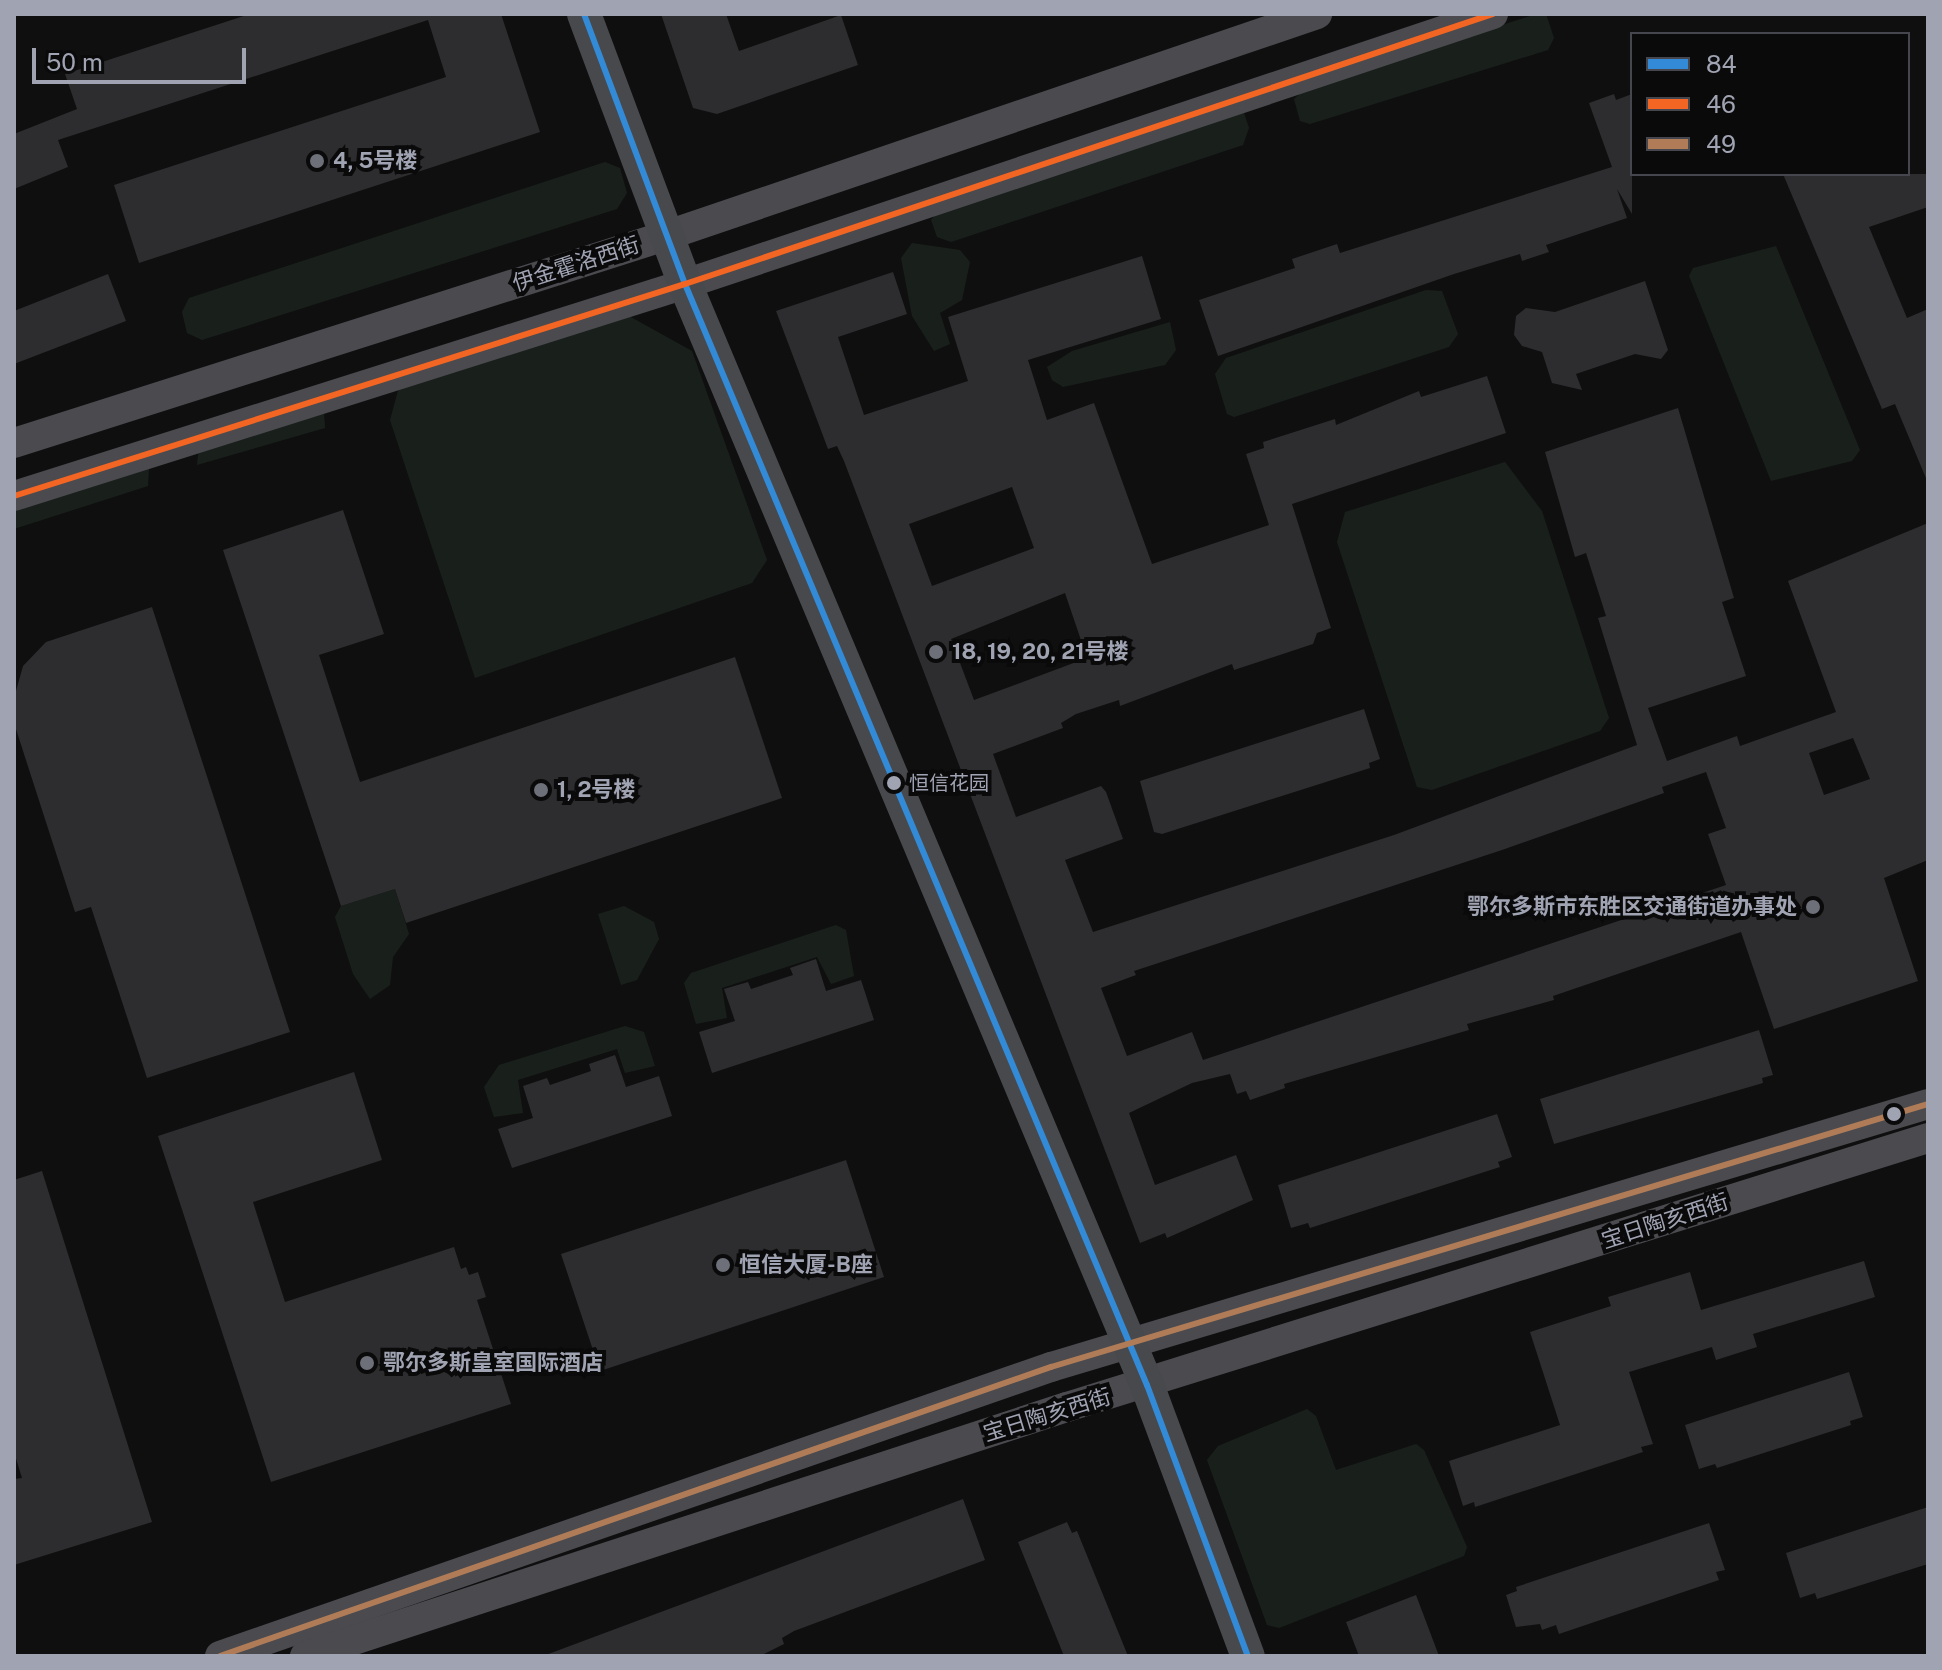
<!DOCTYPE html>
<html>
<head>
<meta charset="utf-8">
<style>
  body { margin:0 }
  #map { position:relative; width:1942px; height:1670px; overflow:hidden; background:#0f0f10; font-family:"Public Sans","Noto Sans SC",sans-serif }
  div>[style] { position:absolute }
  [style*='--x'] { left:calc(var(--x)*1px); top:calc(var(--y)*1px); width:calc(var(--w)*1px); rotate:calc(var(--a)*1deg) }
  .green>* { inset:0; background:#19201b }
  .building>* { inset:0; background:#2d2d2f }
  .tertiary>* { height:30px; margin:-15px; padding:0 15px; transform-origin:15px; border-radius:15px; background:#4a4a4f }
  .secondary>* { height:34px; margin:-17px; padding:0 17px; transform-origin:17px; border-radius:17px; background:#48494c }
  .bus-1>* { height:6px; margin:-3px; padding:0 3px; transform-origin:3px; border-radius:3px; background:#338bd7 }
  .bus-2>* { height:6px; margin:-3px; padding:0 3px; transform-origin:3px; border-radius:3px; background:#f26522 }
  .bus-3>* { height:6px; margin:-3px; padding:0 3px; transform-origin:3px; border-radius:3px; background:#b07c57 }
  .dots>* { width:22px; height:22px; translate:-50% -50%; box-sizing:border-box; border:4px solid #0a0a0b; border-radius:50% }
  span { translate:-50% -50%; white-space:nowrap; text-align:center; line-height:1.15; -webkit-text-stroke:8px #0a0a0b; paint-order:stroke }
  .bus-label { font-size:20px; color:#a0a3b2 }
  .left { translate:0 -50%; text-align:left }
  .poi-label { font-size:22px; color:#a0a3b2; font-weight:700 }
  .right { translate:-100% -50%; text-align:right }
  .street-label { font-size:22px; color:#a0a3b2 }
  .frame { position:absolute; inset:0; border:16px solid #a0a3b2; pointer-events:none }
  .legend { position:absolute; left:1630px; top:32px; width:280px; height:144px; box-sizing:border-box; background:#0a0a0b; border:2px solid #46474e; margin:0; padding:10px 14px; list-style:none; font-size:24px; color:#a0a3b2 }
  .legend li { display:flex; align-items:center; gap:16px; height:40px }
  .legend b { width:40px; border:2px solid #46474e }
  .scale { position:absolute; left:32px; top:48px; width:214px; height:36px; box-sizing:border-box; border:4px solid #a0a3b2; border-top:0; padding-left:10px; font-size:24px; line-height:28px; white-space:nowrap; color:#a0a3b2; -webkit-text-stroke:6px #0a0a0b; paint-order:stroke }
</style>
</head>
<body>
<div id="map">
  <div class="green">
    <i style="clip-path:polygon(1536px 14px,1546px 14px,1554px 38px,1548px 50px,1310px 124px,1300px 121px,1294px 99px,1305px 89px)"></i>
    <i style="clip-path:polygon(1243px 110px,1249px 128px,1243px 145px,951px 242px,937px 237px,931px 220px,943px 206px)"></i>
    <i style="clip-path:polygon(605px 162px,620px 168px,627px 193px,617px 209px,202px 340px,187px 333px,182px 312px,189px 298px)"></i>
    <i style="clip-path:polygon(912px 243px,960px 250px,970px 262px,962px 300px,940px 313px,950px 344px,934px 351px,912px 316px,901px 258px)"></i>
    <i style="clip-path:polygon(1776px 246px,1860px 450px,1852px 461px,1771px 481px,1689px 276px,1693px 268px)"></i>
    <i style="clip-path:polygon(1426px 290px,1442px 291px,1458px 334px,1449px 347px,1234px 417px,1227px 414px,1215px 374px,1226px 358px)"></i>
    <i style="clip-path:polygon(629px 316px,692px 351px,767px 560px,752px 583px,475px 678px,390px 420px,399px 387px)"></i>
    <i style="clip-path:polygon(1170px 322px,1176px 350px,1165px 365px,1063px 387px,1052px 380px,1047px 367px,1072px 351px)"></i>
    <i style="clip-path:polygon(324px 413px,325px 428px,197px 465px,199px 447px)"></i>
    <i style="clip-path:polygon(1505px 462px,1542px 511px,1609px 718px,1600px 731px,1432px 790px,1417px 787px,1337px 542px,1345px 512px)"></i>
    <i style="clip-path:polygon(149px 468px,148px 486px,14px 529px,14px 504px)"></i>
    <i style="clip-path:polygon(395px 889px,409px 934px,393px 957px,390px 985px,370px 999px,353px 974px,335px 917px,341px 906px)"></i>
    <i style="clip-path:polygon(624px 906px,654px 922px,659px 939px,637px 980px,621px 985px,598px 914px)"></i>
    <i style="clip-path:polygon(836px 925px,846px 930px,854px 976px,831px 984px,817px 957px,722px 988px,727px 1018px,696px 1024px,684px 983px,691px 973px)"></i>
    <i style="clip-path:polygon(625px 1026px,644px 1032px,655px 1066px,625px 1073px,617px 1049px,518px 1080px,523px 1113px,494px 1117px,484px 1087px,499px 1065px)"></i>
    <i style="clip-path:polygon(1307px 1409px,1316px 1416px,1336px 1470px,1416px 1444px,1424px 1450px,1467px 1547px,1464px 1556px,1279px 1628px,1267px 1625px,1207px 1460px,1218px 1446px)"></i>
  </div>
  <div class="building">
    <i style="clip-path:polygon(250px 14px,501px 14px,540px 132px,139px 263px,114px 185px,446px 77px,428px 20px,58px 140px,68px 167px,14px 189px,14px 134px,77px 109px,65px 74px)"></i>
    <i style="clip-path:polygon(661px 14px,726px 14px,739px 51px,841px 15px,858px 65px,717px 114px,693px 108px)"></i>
    <i style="clip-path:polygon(1614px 94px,1616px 100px,1632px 94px,1632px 214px,1617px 189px,1627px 218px,1546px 245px,1549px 252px,1522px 261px,1520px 254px,1454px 274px,1218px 356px,1199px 300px,1295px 268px,1292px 259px,1337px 244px,1340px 253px,1612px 167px,1589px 103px)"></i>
    <i style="clip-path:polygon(1783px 174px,1928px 174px,1928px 207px,1869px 227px,1907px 318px,1928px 309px,1928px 483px,1895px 404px,1882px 409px)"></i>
    <i style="clip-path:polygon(evenodd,1142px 256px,1161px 319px,1028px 360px,1047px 420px,1094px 403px,1152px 564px,1269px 525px,1246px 454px,1264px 448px,1263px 442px,1335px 419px,1336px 425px,1419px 391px,1421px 397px,1487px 376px,1506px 433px,1292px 504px,1331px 628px,1317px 633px,1313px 644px,1234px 670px,1232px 664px,1120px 706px,1119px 700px,1076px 714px,1061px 723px,1063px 728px,993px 754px,1016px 817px,1101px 786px,1106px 792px,1123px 839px,1065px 860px,1093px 932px,1394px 835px,1637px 745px,1598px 618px,1606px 616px,1586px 553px,1575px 557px,1545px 452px,1678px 408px,1734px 598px,1722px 602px,1746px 676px,1648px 708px,1667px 761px,1737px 736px,1740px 746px,1836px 712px,1788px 581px,1928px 523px,1928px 860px,1884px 878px,1918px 981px,1774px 1029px,1741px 932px,1553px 996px,1554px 1000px,1467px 1024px,1469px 1030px,1284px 1084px,1285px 1088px,1250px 1100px,1246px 1091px,1237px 1094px,1230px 1074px,1192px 1083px,1129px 1113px,1155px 1185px,1236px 1155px,1253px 1200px,1167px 1238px,1165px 1233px,1140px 1243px,844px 461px,837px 446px,828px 449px,776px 311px,893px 272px,907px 314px,838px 337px,864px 415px,968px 381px,948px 317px,1142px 256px,1012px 487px,1034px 548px,932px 586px,909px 524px,1012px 487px,1142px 256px,1065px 593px,1087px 658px,974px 700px,951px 639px,1065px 593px,1142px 256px,1853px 738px,1870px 779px,1824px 795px,1809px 753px,1853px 738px,1142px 256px,1706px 772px,1726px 828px,1708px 834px,1726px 885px,1203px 1060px,1192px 1032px,1127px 1056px,1101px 988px,1136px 975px,1134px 971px,1502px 850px,1664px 793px,1662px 787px,1706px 772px)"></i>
    <i style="clip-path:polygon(108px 274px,126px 321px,14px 364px,14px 311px)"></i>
    <i style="clip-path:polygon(1645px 281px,1668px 350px,1661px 359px,1635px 354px,1576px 374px,1582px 390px,1552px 383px,1542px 352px,1522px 346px,1514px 335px,1516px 316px,1526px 308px,1555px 312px)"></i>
    <i style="clip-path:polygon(343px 510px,384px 634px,319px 655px,360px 782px,735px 657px,782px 798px,406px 923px,395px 889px,341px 906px,223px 550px)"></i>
    <i style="clip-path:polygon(152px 607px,290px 1032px,147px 1078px,91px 907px,75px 912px,14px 723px,14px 698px,23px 666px,46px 642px)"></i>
    <i style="clip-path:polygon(1364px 709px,1380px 759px,1369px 763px,1370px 768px,1162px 834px,1154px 832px,1140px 781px)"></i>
    <i style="clip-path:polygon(816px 959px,826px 991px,861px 980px,874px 1020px,712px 1073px,699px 1032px,735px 1021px,724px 989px,748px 982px,751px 989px,793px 975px,790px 968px)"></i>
    <i style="clip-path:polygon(1759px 1030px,1773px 1075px,1762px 1078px,1763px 1083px,1554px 1144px,1540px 1099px)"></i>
    <i style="clip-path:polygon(615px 1055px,626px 1087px,659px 1076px,672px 1116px,512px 1168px,498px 1129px,533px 1118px,523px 1086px,547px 1078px,550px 1085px,591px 1071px,589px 1064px)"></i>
    <i style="clip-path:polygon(354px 1072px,382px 1160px,253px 1202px,285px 1302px,454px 1247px,461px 1269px,466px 1267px,469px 1275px,478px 1272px,486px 1297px,477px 1300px,511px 1404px,271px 1482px,158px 1136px)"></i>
    <i style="clip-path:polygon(1497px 1114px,1512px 1157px,1498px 1162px,1500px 1167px,1310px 1228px,1308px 1223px,1291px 1228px,1278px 1185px)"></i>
    <i style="clip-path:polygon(846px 1160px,884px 1277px,600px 1371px,561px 1254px)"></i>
    <i style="clip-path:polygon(42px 1171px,152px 1522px,14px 1565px,14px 1479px,22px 1478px,14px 1452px,14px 1180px)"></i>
    <i style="clip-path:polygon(1864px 1261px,1875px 1297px,1753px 1334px,1757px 1347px,1716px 1360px,1712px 1347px,1629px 1372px,1653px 1444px,1641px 1447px,1643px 1452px,1475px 1507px,1474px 1502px,1463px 1506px,1449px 1461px,1560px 1425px,1530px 1332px,1611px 1306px,1608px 1297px,1690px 1272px,1701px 1310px)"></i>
    <i style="clip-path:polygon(1849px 1372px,1863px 1417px,1850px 1421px,1851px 1425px,1717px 1468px,1715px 1464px,1699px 1469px,1685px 1425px)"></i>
    <i style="clip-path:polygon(963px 1499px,985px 1560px,794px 1631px,782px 1638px,784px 1644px,760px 1656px,543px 1656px)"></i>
    <i style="clip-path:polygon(1928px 1507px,1928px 1564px,1817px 1599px,1815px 1593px,1800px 1598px,1786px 1553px)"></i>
    <i style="clip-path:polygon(1067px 1522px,1072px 1533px,1077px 1531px,1128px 1656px,1064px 1656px,1018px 1542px)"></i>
    <i style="clip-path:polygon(1709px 1523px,1725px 1570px,1716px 1572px,1719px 1580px,1559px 1634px,1556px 1625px,1542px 1630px,1540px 1624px,1516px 1627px,1506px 1595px,1517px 1591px,1516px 1587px)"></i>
    <i style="clip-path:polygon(1416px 1595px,1439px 1656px,1359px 1656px,1346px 1622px)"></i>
  </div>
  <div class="tertiary">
    <i style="--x:14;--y:443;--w:683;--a:-17.64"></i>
    <i style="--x:665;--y:236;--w:689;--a:-18.8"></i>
    <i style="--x:14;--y:496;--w:704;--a:-17.53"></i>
    <i style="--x:685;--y:284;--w:852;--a:-18.48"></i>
    <i style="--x:220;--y:1656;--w:880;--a:-19.18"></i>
    <i style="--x:1051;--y:1367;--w:916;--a:-16.69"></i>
    <i style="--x:305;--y:1656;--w:802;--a:-18.1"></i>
    <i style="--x:1067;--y:1407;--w:902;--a:-17.35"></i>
  </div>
  <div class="secondary">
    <i style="--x:584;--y:14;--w:288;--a:69.5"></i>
    <i style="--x:685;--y:284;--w:1194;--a:67.24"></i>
    <i style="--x:1147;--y:1385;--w:289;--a:69.6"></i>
  </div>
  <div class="bus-1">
    <i style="--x:584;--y:14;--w:288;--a:69.5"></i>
    <i style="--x:685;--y:284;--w:1194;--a:67.24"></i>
    <i style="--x:1147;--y:1385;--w:289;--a:69.6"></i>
  </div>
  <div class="bus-2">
    <i style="--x:14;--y:496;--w:704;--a:-17.53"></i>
    <i style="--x:685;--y:284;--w:852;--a:-18.48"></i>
  </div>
  <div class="bus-3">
    <i style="--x:220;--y:1656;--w:880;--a:-19.18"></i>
    <i style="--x:1051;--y:1367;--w:916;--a:-16.69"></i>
  </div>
  <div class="dots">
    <i style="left:317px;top:161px;background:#6d6f79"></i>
    <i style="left:936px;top:652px;background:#6d6f79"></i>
    <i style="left:894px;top:783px;background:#a0a3b2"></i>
    <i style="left:541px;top:790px;background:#6d6f79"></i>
    <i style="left:1813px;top:907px;background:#6d6f79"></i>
    <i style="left:1894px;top:1114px;background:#a0a3b2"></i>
    <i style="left:723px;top:1265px;background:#6d6f79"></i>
    <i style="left:367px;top:1363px;background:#6d6f79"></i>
  </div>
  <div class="bus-label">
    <span class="left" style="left:909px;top:783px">恒信花园</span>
  </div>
  <div class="poi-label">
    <span class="left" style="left:333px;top:161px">4, 5号楼</span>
    <span class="left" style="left:952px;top:652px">18, 19, 20, 21号楼</span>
    <span class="left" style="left:557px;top:790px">1, 2号楼</span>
    <span class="right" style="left:1797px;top:907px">鄂尔多斯市东胜区交通街道办事处</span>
    <span class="left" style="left:739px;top:1265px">恒信大厦-B座</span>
    <span class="left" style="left:383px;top:1363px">鄂尔多斯皇室国际酒店</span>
  </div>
  <div class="street-label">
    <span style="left:576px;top:264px;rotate:-18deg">伊金霍洛西街</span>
    <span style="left:1665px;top:1221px;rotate:-18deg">宝日陶亥西街</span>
    <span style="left:1047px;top:1415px;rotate:-17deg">宝日陶亥西街</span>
  </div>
  <div class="frame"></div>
  <ul class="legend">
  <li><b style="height:10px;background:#338bd7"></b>84</li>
  <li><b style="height:10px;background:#f26522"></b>46</li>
  <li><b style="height:10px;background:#b07c57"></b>49</li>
  </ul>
  <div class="scale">50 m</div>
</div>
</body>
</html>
